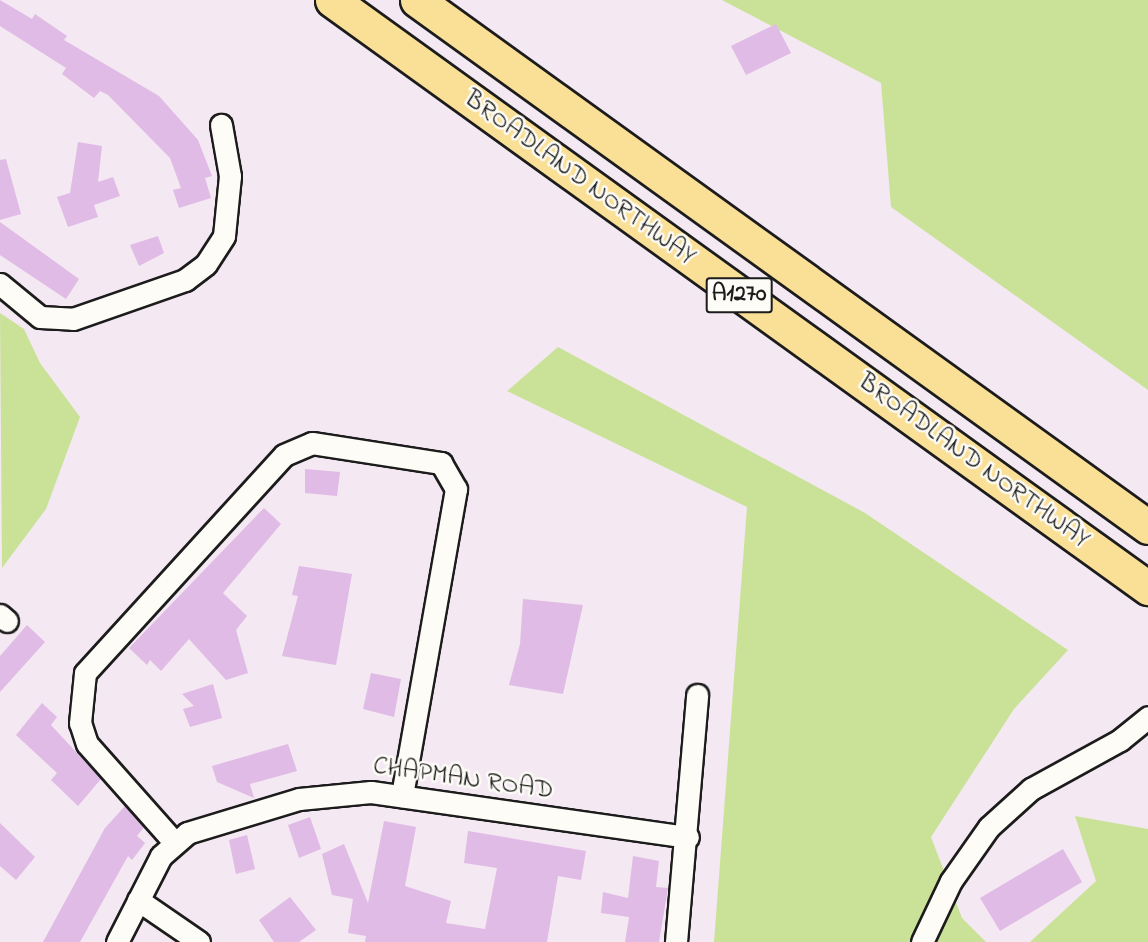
<!DOCTYPE html>
<html>
<head>
<meta charset="utf-8">
<style>
  body { margin:0 }
  #map { position:relative; width:1148px; height:942px; overflow:hidden; background:#f4e8f2; font-family:"Indie Flower",sans-serif }
  div>[style] { position:absolute }
  [style*='--x'] { left:calc(var(--x)*1px); top:calc(var(--y)*1px); width:calc(var(--w)*1px); rotate:calc(var(--a)*1deg) }
  .green>* { inset:0; background:#cae298 }
  .building>* { inset:0; background:#e0bbe5 }
  .roads { filter:drop-shadow(2px 0 #1c1c1c) drop-shadow(-2px 0 #1c1c1c) drop-shadow(0 2px #1c1c1c) drop-shadow(0 -2px #1c1c1c) }
  .minor>* { height:21px; margin:-10.5px; padding:0 10.5px; transform-origin:10.5px; border-radius:10.5px; background:#fdfcf7 }
  .trunk>* { height:33px; margin:-16.5px; padding:0 16.5px; transform-origin:16.5px; border-radius:16.5px; background:#fadf96 }
  span { translate:-50% -50%; white-space:nowrap; text-align:center; line-height:1.15; -webkit-text-stroke:5px #fdfcf7; paint-order:stroke }
  .shield-label span { padding:2px 4px; background:#fdfcf7; border:2px solid; border-radius:4px; -webkit-text-stroke-width:0 }
  .shield-label { font-size:24px; color:#1c1c1c; font-weight:700 }
  .street-label { font-size:26px; color:#1c1c1c }
</style>
</head>
<body>
<div id="map">
  <div class="green">
    <i style="clip-path:polygon(722px 0,1148px 0,1148px 390px,891px 207px,881px 83px)"></i>
    <i style="clip-path:polygon(0 313px,24px 329px,40px 363px,80px 417px,46px 509px,2px 568px)"></i>
    <i style="clip-path:polygon(558px 347px,865px 513px,1068px 650px,1014px 709px,931px 837px,962px 918px,986px 942px,714px 942px,747px 507px,507px 391px)"></i>
    <i style="clip-path:polygon(1075px 816px,1148px 829px,1148px 942px,1030px 942px,1096px 881px)"></i>
  </div>
  <div class="building">
    <i style="clip-path:polygon(0 0,32px 19px,35px 14px,67px 36px,64px 40px,159px 96px,198px 140px,212px 176px,205px 178px,211px 198px,179px 208px,173px 190px,181px 188px,170px 158px,108px 95px,100px 91px,94px 98px,62px 74px,66px 68px,0 26px)"></i>
    <i style="clip-path:polygon(776px 24px,791px 53px,746px 75px,731px 46px)"></i>
    <i style="clip-path:polygon(78px 142px,102px 146px,98px 182px,113px 177px,120px 196px,94px 205px,98px 217px,68px 227px,57px 197px,70px 193px)"></i>
    <i style="clip-path:polygon(6px 159px,21px 214px,0 220px,0 160px)"></i>
    <i style="clip-path:polygon(0 222px,79px 279px,66px 299px,0 255px)"></i>
    <i style="clip-path:polygon(158px 236px,164px 253px,139px 266px,130px 245px)"></i>
    <i style="clip-path:polygon(305px 469px,340px 472px,337px 496px,305px 493px)"></i>
    <i style="clip-path:polygon(264px 508px,281px 524px,223px 593px,247px 616px,236px 630px,248px 673px,226px 680px,189px 639px,161px 671px,150px 660px,147px 665px,129px 648px)"></i>
    <i style="clip-path:polygon(299px 566px,352px 574px,336px 665px,282px 656px,298px 596px,292px 595px)"></i>
    <i style="clip-path:polygon(523px 599px,583px 605px,563px 694px,509px 685px,520px 644px)"></i>
    <i style="clip-path:polygon(27px 625px,45px 642px,0 692px,0 656px)"></i>
    <i style="clip-path:polygon(371px 673px,401px 679px,394px 717px,363px 709px)"></i>
    <i style="clip-path:polygon(213px 684px,222px 718px,190px 727px,183px 709px,194px 706px,182px 694px)"></i>
    <i style="clip-path:polygon(42px 703px,57px 717px,51px 725px,101px 779px,78px 806px,51px 780px,57px 773px,16px 735px)"></i>
    <i style="clip-path:polygon(288px 744px,297px 771px,250px 784px,254px 798px,217px 782px,212px 766px)"></i>
    <i style="clip-path:polygon(125px 806px,144px 827px,137px 836px,145px 843px,132px 860px,128px 856px,80px 942px,43px 942px,105px 828px)"></i>
    <i style="clip-path:polygon(310px 817px,321px 849px,299px 858px,288px 825px)"></i>
    <i style="clip-path:polygon(384px 821px,416px 827px,405px 886px,451px 901px,446px 923px,485px 929px,497px 868px,464px 863px,468px 831px,586px 851px,581px 880px,558px 876px,547px 942px,365px 942px,366px 936px,348px 933px,353px 899px,332px 895px,322px 854px,344px 844px,368px 903px)"></i>
    <i style="clip-path:polygon(0 823px,35px 857px,16px 880px,0 866px)"></i>
    <i style="clip-path:polygon(247px 835px,255px 869px,236px 874px,229px 840px)"></i>
    <i style="clip-path:polygon(1063px 849px,1082px 882px,1000px 931px,980px 898px)"></i>
    <i style="clip-path:polygon(633px 856px,659px 861px,656px 887px,668px 888px,659px 942px,625px 942px,629px 917px,601px 913px,603px 892px,628px 898px)"></i>
    <i style="clip-path:polygon(290px 897px,316px 930px,299px 942px,274px 942px,259px 920px)"></i>
  </div>
  <div class="roads">
    <div class="minor">
      <i style="--x:0;--y:284;--w:52;--a:39.5"></i>
      <i style="--x:40;--y:317;--w:33;--a:3"></i>
      <i style="--x:73;--y:319;--w:119;--a:-19.2"></i>
      <i style="--x:185;--y:280;--w:26;--a:-37"></i>
      <i style="--x:206;--y:264;--w:33;--a:-57"></i>
      <i style="--x:224;--y:236;--w:60;--a:-84.3"></i>
      <i style="--x:230;--y:176;--w:52;--a:-100"></i>
      <i style="--x:0;--y:615;--w:9;--a:41"></i>
      <i style="--x:175;--y:843;--w:132;--a:-131.6"></i>
      <i style="--x:87;--y:744;--w:22;--a:-108"></i>
      <i style="--x:80;--y:723;--w:50;--a:-84.3"></i>
      <i style="--x:85;--y:673;--w:295;--a:-47.6"></i>
      <i style="--x:284;--y:455;--w:30;--a:-23"></i>
      <i style="--x:312;--y:443;--w:131;--a:8.8"></i>
      <i style="--x:441;--y:463;--w:30;--a:60"></i>
      <i style="--x:456;--y:489;--w:312;--a:100"></i>
      <i style="--x:138;--y:900;--w:74;--a:34.5"></i>
      <i style="--x:117;--y:942;--w:97;--a:-62.9"></i>
      <i style="--x:161;--y:856;--w:35;--a:-41"></i>
      <i style="--x:187;--y:833;--w:117;--a:-16.9"></i>
      <i style="--x:299;--y:799;--w:72;--a:-5.6"></i>
      <i style="--x:371;--y:792;--w:320;--a:8.1"></i>
      <i style="--x:676;--y:942;--w:248;--a:-85.1"></i>
      <i style="--x:922;--y:942;--w:68;--a:-64.6"></i>
      <i style="--x:951;--y:881;--w:66;--a:-54.9"></i>
      <i style="--x:989;--y:827;--w:57;--a:-42.1"></i>
      <i style="--x:1031;--y:789;--w:102;--a:-28.8"></i>
      <i style="--x:1120;--y:740;--w:36;--a:-39"></i>
    </div>
    <div class="trunk">
      <i style="--x:332;--y:0;--w:1006;--a:35.78"></i>
      <i style="--x:417;--y:0;--w:901;--a:35.79"></i>
    </div>
  </div>
  <div class="shield-label">
    <span style="left:739px;top:295px">A1270</span>
  </div>
  <div class="street-label">
    <span style="left:579px;top:179px;rotate:36deg">BROADLAND NORTHWAY</span>
    <span style="left:973px;top:462px;rotate:36deg">BROADLAND NORTHWAY</span>
    <span style="left:463px;top:780px;rotate:8deg">CHAPMAN ROAD</span>
  </div>
</div>
</body>
</html>
